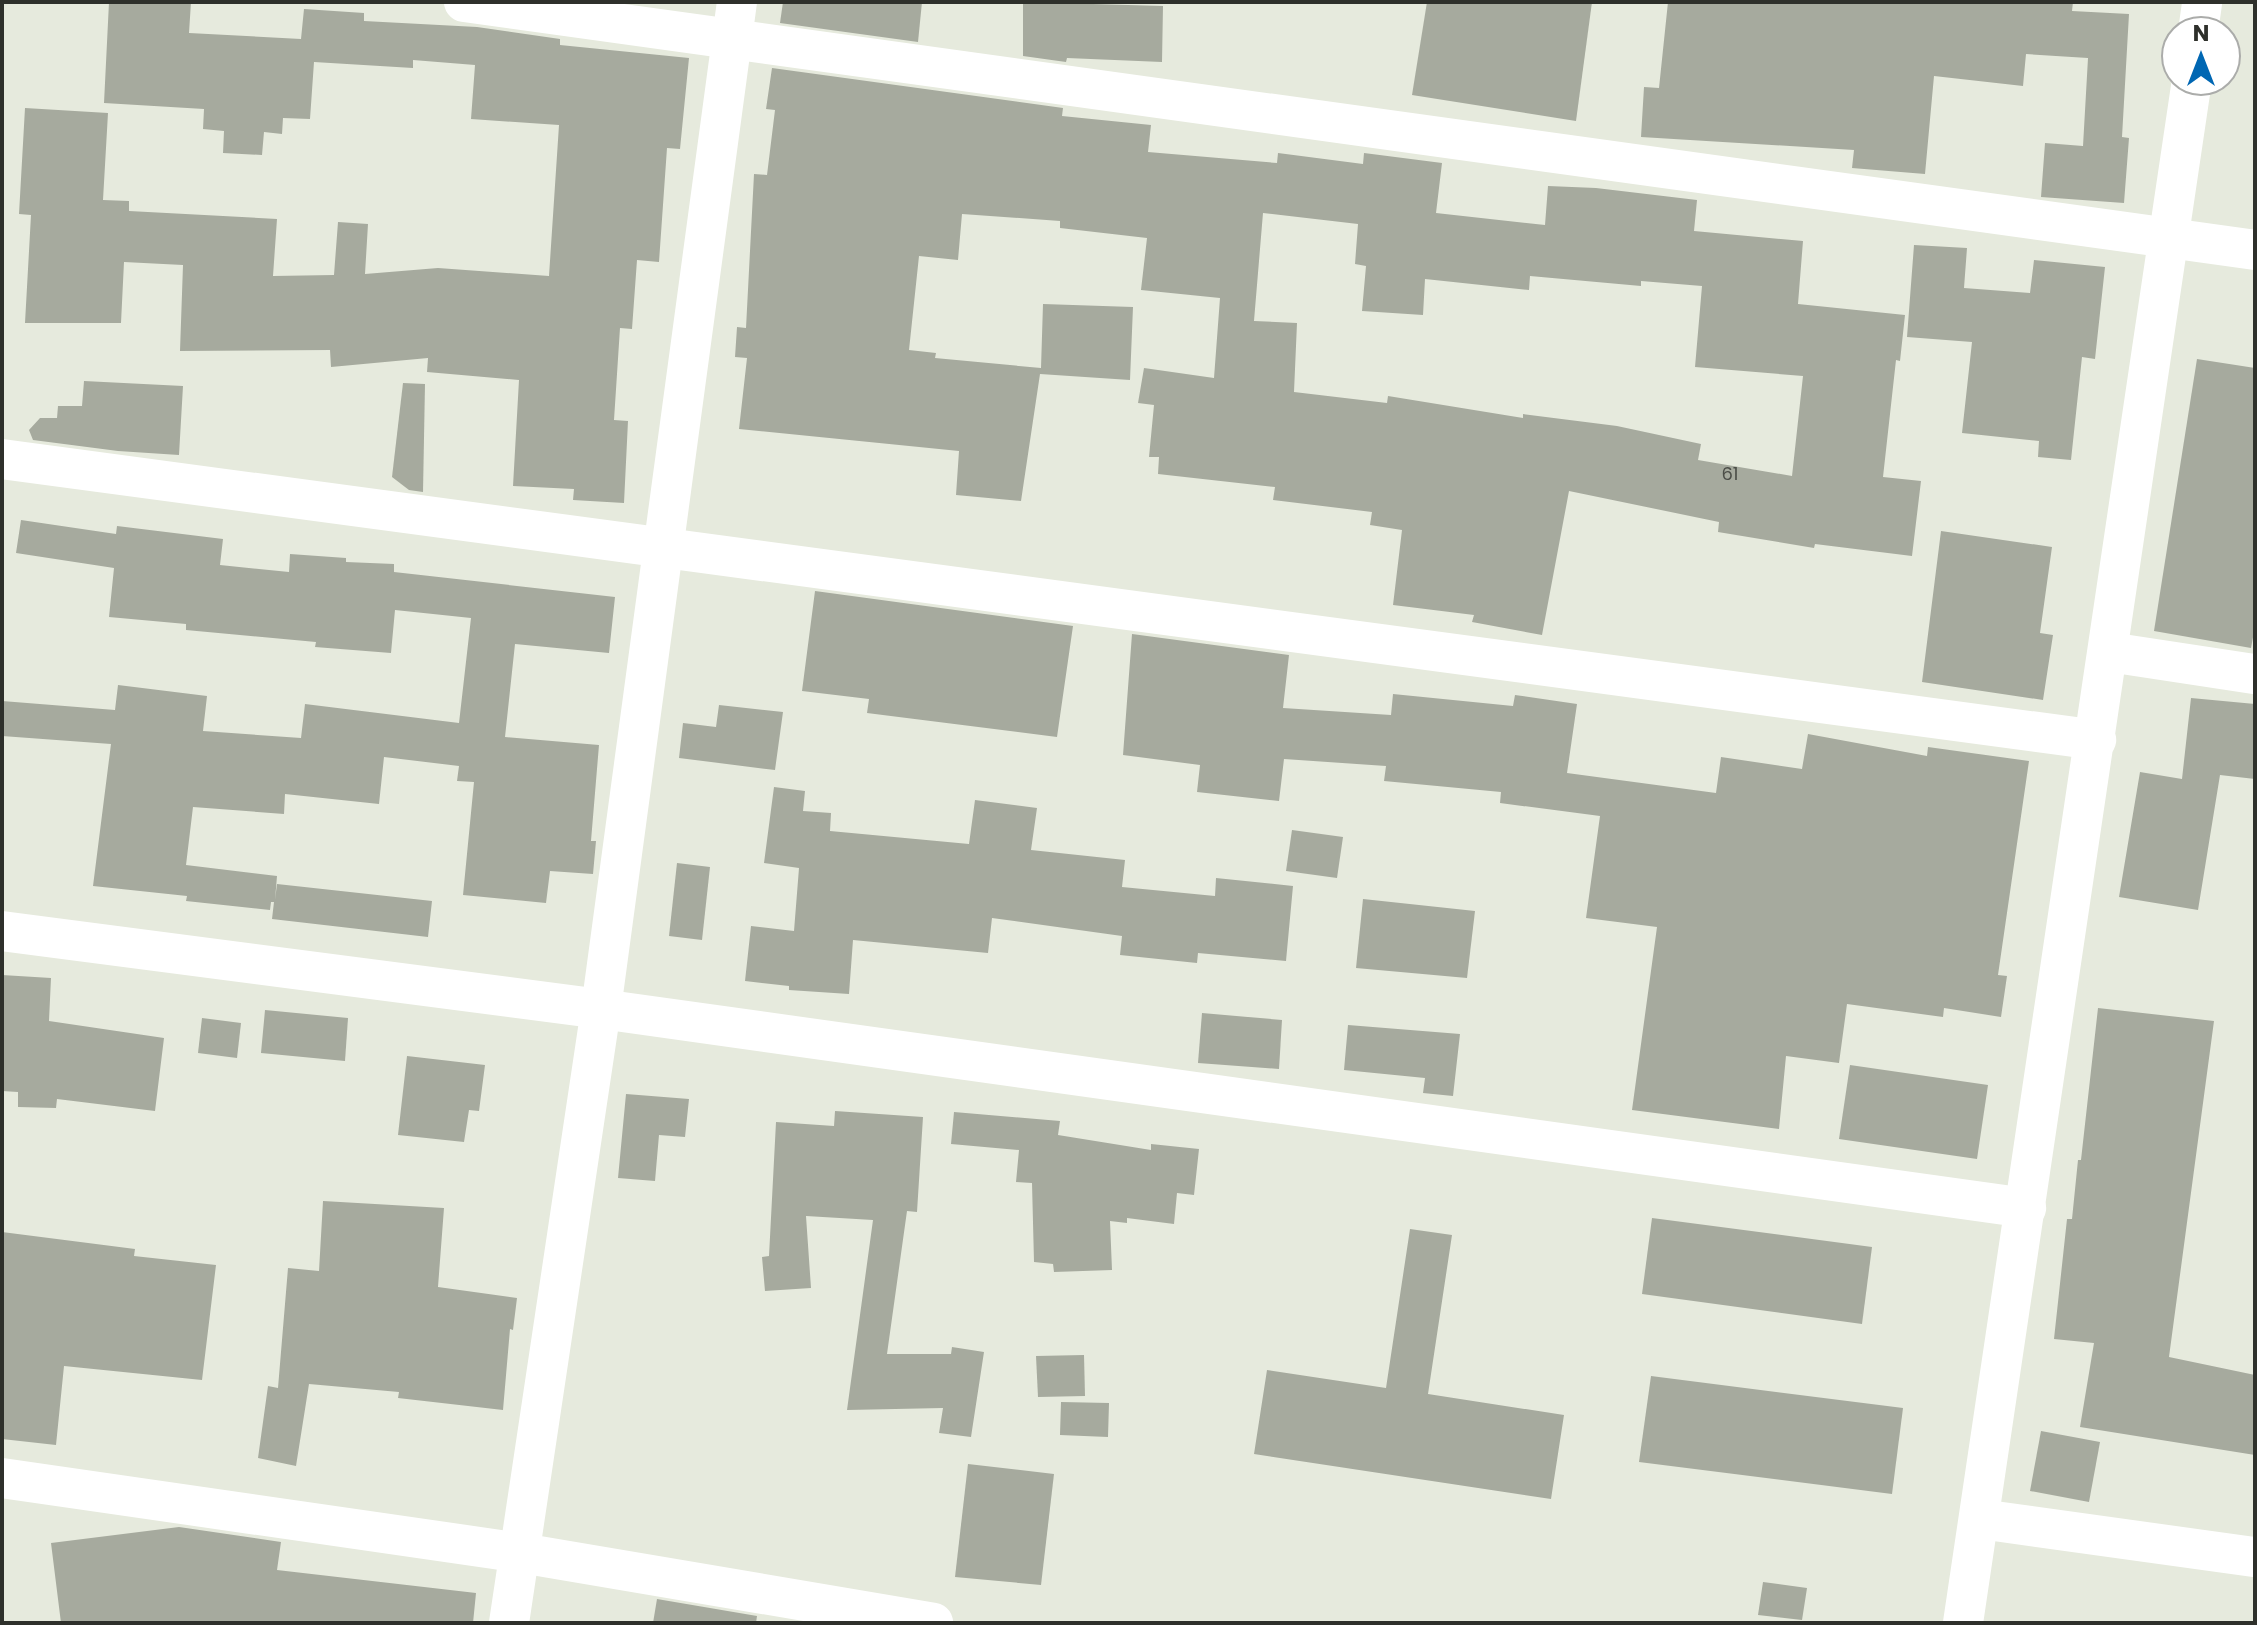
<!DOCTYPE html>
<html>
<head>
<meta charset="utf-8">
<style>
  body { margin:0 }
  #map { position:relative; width:2257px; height:1625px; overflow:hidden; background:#e6eadd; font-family:Poppins,sans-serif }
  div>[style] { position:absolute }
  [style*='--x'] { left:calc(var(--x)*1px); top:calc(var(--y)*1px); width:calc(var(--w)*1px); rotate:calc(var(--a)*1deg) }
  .building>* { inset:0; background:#a6aa9e }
  .minor>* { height:40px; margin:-20px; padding:0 20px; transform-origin:20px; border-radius:20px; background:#fff }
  span { translate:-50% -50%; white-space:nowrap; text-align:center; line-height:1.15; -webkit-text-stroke:6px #fff; paint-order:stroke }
  .number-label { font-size:18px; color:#4c4e48 }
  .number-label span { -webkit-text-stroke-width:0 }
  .frame { position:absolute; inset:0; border:4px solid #2e302b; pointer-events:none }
  .north { position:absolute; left:2161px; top:16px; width:80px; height:80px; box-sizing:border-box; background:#fff; border:2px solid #abacaa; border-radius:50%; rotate:0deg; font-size:22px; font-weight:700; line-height:32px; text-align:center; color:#2e302b }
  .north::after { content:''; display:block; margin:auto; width:28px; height:36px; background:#0067b3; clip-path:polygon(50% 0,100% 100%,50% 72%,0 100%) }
</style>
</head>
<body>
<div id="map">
  <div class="building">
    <i style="clip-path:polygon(109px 2px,191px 2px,189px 33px,301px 39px,304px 9px,364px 13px,364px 21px,477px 27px,560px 39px,560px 45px,689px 58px,680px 149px,667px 148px,659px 262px,637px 260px,632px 329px,620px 328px,614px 420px,628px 421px,624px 503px,573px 500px,574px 489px,513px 486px,519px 380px,427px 372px,428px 358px,331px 367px,330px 350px,180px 351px,183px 265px,124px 262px,121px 323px,25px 323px,31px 215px,19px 214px,25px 108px,108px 113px,103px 200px,129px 201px,129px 211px,277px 219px,273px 276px,334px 275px,338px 222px,368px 224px,365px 274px,438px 268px,549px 276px,559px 125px,471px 119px,475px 65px,413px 60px,413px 68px,314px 62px,310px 119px,283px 118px,282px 134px,264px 132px,262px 155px,223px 153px,224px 131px,203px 129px,204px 109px,104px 103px)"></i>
    <i style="clip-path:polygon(783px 2px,922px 2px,918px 42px,780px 23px)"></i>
    <i style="clip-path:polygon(1023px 2px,1163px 6px,1162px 62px,1067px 58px,1066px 62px,1023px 56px)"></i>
    <i style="clip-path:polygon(1427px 2px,1592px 2px,1576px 121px,1412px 95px)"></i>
    <i style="clip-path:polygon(1668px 2px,2073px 2px,2072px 11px,2129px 14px,2122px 137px,2129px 138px,2124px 203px,2041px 197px,2045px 143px,2083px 146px,2088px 58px,2026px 54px,2023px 86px,1934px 76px,1925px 174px,1852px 168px,1854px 150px,1641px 137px,1644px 87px,1659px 88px)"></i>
    <i style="clip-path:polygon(evenodd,772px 68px,1063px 108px,1062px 116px,1151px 125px,1148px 152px,1277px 163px,1278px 153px,1363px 164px,1364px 153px,1442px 163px,1436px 213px,1545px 225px,1548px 186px,1596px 188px,1697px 200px,1694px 231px,1803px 241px,1798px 304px,1905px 315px,1900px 361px,1896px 360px,1883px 477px,1921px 481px,1912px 556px,1815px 544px,1814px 548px,1718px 532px,1719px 522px,1569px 491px,1542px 635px,1472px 622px,1474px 615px,1393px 605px,1402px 530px,1370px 525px,1372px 512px,1273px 500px,1275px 487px,1158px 474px,1159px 457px,1149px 457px,1154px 405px,1138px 403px,1144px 368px,1214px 378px,1220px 298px,1141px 290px,1147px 238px,1060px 228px,1060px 221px,962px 214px,958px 260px,919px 256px,909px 350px,936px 353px,935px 358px,1041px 368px,1043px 304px,1133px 307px,1130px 380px,1040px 374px,1021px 501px,956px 495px,959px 451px,739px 429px,747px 358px,735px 357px,737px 327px,746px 328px,754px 174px,767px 175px,775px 110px,766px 109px,772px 68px,1263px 213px,1358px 224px,1355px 264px,1366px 266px,1362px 311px,1423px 315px,1425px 279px,1529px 290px,1530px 276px,1641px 286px,1641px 281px,1702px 286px,1695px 367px,1803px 376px,1792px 476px,1698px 460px,1701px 444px,1617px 426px,1523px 414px,1523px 418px,1388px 396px,1387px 403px,1294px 392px,1297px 323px,1254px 321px,1263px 213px)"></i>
    <i style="clip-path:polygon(1914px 245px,1967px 248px,1964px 288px,2030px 293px,2034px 260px,2105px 267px,2095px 359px,2082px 357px,2071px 460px,2038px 457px,2039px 441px,1962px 433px,1972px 342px,1907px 337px)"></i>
    <i style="clip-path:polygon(2197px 359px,2255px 368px,2255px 627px,2251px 648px,2154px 631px)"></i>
    <i style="clip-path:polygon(84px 381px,183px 386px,179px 455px,118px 451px,33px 440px,29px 430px,40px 418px,57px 418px,58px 406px,82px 406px)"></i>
    <i style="clip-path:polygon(403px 383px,425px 384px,423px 492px,409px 490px,392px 477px)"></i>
    <i style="clip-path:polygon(21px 520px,116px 534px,117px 526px,223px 539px,220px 565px,289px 572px,290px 554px,346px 558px,346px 562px,394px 564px,394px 572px,615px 597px,609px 653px,515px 644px,505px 737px,599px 745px,591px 841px,596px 841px,593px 874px,550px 871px,546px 903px,463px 895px,474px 782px,457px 781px,459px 766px,384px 757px,379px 804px,285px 794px,284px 814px,193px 807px,186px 865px,277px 876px,275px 900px,277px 884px,432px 901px,428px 937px,272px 919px,274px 902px,271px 902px,270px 910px,186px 901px,187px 896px,93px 886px,111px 744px,2px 736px,2px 701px,115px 710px,118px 685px,207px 696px,203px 731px,301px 738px,305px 704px,459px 723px,471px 618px,395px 610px,391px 653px,315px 647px,316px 642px,186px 630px,186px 624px,109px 617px,114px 568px,16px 553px)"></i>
    <i style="clip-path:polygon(1941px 531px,2052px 547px,2040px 633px,2053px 635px,2043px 700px,1922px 682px)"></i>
    <i style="clip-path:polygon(815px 591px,1073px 626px,1057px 737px,867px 713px,869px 699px,802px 691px)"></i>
    <i style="clip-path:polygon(1132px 634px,1289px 655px,1283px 708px,1391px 715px,1393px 694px,1513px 706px,1515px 695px,1577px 704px,1567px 773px,1716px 793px,1721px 757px,1802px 769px,1808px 734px,1927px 756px,1928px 747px,2029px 761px,1998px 975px,2007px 976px,2001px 1017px,1944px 1008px,1943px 1017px,1847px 1004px,1839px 1063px,1786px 1056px,1779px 1129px,1632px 1110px,1657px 927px,1586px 918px,1600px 816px,1500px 803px,1501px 792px,1384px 781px,1386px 766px,1284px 759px,1279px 801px,1197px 792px,1200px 765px,1123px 755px)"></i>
    <i style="clip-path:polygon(2191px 698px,2255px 704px,2255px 779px,2220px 775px,2198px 910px,2119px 897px,2140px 772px,2182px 779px)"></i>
    <i style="clip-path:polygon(719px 705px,783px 712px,775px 770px,679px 758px,683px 723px,716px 727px)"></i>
    <i style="clip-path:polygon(774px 787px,805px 791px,803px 811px,831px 813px,830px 831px,969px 844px,975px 800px,1037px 808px,1031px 850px,1125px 860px,1122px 887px,1215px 896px,1216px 878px,1293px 886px,1286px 961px,1198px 953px,1197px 963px,1120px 955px,1122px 936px,992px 918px,988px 953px,853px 940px,849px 994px,789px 990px,789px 986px,745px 981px,751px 926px,794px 931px,799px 868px,764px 863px)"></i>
    <i style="clip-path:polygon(1292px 830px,1343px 837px,1337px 878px,1286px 871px)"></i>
    <i style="clip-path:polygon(677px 863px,710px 867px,702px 940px,669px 936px)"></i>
    <i style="clip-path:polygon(1363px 899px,1475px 911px,1467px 978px,1356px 968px)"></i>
    <i style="clip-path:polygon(2px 975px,51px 978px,49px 1021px,164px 1038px,155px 1111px,57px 1099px,56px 1108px,18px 1107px,18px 1092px,2px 1091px)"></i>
    <i style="clip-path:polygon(2098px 1008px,2214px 1021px,2169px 1357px,2255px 1375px,2255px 1455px,2080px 1427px,2094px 1343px,2054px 1339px,2067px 1219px,2072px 1219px,2078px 1160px,2081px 1160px)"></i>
    <i style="clip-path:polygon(265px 1010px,348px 1018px,345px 1061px,261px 1053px)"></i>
    <i style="clip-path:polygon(1202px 1013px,1282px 1020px,1279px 1069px,1198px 1063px)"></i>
    <i style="clip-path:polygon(202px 1018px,241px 1023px,237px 1058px,198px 1053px)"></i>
    <i style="clip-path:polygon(1348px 1025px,1460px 1034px,1453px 1096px,1423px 1093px,1425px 1078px,1344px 1070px)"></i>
    <i style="clip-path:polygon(407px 1056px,485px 1065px,479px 1111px,469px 1110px,464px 1142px,398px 1135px)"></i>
    <i style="clip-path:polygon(1850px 1065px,1988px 1085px,1977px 1159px,1839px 1139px)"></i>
    <i style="clip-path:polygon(626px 1094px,689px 1099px,685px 1137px,659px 1135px,655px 1181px,618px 1178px)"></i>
    <i style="clip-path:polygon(835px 1111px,923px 1117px,917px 1212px,907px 1211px,887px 1354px,951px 1354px,952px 1347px,984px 1352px,971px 1437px,939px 1433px,943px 1408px,847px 1410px,873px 1220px,806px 1216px,811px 1288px,765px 1291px,762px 1257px,769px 1256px,776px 1122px,834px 1126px)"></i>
    <i style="clip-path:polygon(954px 1112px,1060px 1121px,1058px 1135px,1151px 1150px,1151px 1144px,1199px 1149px,1194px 1195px,1177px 1193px,1174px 1224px,1127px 1218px,1127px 1223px,1110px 1221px,1112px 1270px,1054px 1272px,1053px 1264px,1034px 1262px,1032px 1183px,1016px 1182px,1019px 1150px,951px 1144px)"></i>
    <i style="clip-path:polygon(323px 1201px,444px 1208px,438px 1287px,517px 1298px,513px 1330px,510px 1329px,503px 1410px,398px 1398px,399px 1392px,309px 1384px,296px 1466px,258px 1458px,268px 1386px,278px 1388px,288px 1268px,319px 1271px)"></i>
    <i style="clip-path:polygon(1652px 1218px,1872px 1247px,1862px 1324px,1642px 1294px)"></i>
    <i style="clip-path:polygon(1410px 1229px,1452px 1235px,1428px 1394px,1564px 1415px,1551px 1499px,1254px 1454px,1267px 1370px,1386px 1388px)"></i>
    <i style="clip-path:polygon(2px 1232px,135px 1249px,134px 1256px,216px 1265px,202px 1380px,64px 1366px,56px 1445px,2px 1439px)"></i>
    <i style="clip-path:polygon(1084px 1355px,1085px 1396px,1038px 1397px,1036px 1356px)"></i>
    <i style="clip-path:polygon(1651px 1376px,1903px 1408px,1892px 1494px,1639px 1462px)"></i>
    <i style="clip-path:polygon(1061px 1402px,1109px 1403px,1108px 1437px,1060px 1435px)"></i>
    <i style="clip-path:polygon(2041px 1431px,2100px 1442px,2089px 1502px,2030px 1491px)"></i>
    <i style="clip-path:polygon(968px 1464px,1054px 1474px,1041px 1585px,955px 1577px)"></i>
    <i style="clip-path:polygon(179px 1527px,281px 1542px,277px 1570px,476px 1593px,473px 1623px,61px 1623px,51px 1543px)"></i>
    <i style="clip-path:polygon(1763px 1582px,1807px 1588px,1802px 1620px,1758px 1615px)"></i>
    <i style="clip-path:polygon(657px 1599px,757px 1616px,756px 1623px,653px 1623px)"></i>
  </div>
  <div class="minor">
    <i style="--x:464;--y:2;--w:1808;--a:7.88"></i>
    <i style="--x:2198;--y:32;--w:30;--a:-82"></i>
    <i style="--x:2;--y:459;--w:2113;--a:7.64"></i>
    <i style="--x:2109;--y:652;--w:148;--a:8.6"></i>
    <i style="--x:2;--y:931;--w:604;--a:7.42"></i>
    <i style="--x:601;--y:1009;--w:1439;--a:7.95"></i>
    <i style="--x:2;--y:1478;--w:524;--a:8.22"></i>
    <i style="--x:521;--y:1553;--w:418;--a:9.6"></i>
    <i style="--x:1980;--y:1519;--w:278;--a:7.9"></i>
    <i style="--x:509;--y:1623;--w:621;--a:-81.48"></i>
    <i style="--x:601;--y:1009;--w:1016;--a:-82.31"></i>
    <i style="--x:1963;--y:1623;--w:1560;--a:-81.56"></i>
  </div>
  <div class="number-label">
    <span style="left:1730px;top:474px">61</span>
  </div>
  <div class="frame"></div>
  <div class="north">N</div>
</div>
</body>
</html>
